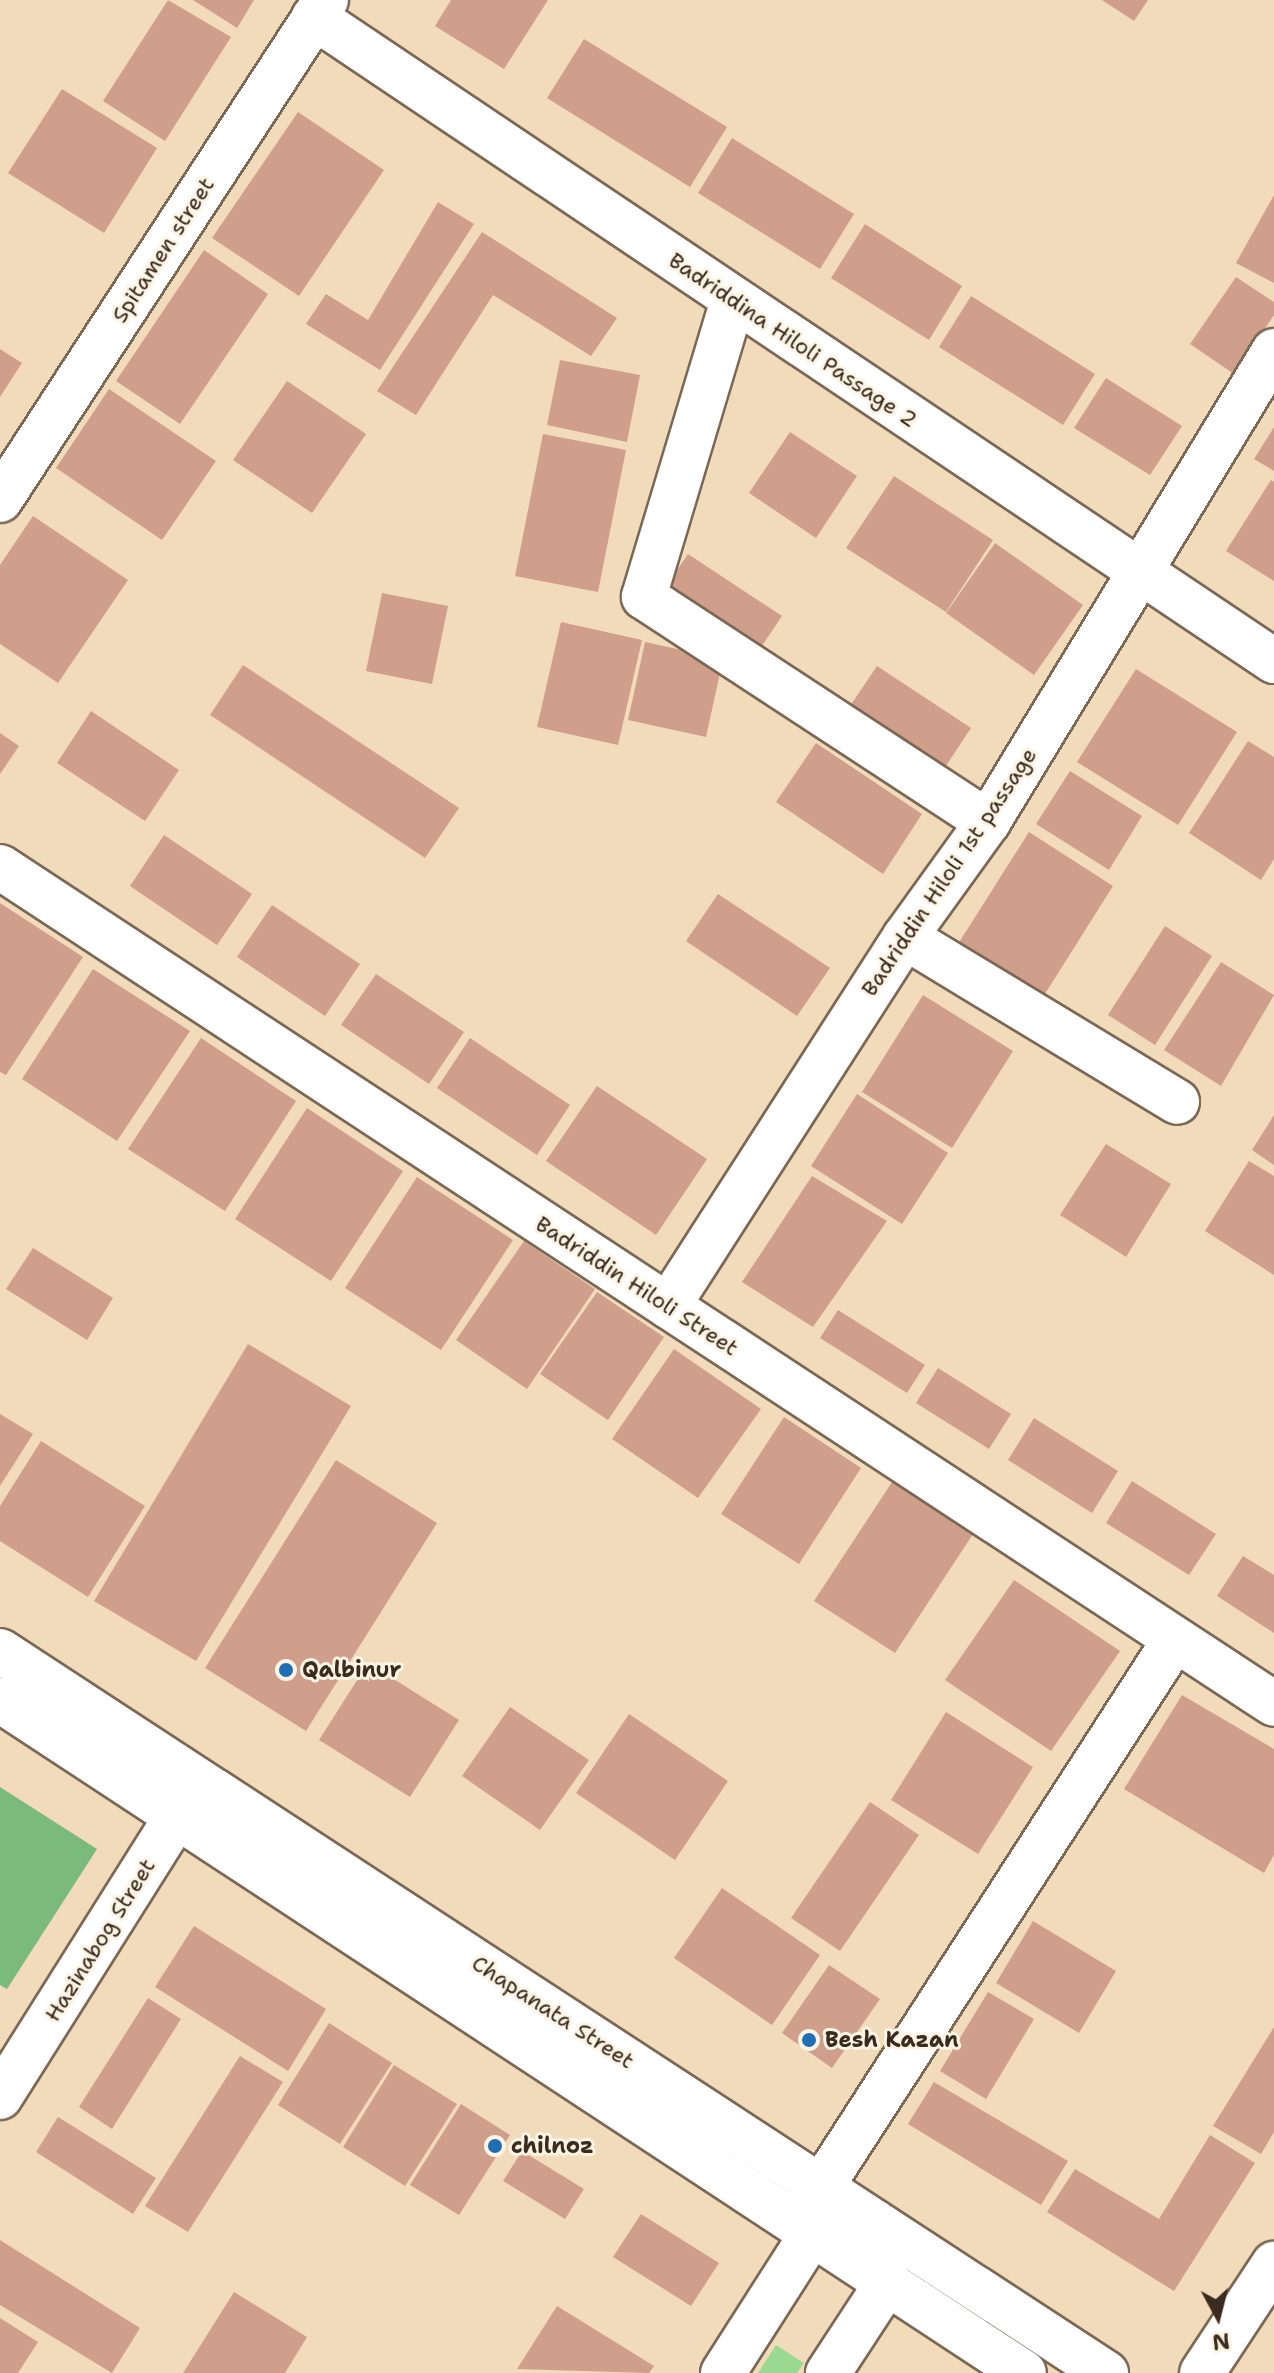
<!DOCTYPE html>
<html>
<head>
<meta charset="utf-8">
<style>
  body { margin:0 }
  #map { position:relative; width:1274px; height:2373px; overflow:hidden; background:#f2dbbb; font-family:"Shantell Sans",sans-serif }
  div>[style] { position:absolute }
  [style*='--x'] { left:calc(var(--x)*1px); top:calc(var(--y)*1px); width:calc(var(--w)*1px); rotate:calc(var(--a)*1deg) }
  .green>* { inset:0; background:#99da90 }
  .forest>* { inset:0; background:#7aba7a }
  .building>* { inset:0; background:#cf9f8b }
  .roads { filter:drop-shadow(2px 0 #7b6855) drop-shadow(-2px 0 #7b6855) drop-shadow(0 2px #7b6855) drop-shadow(0 -2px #7b6855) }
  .minor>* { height:44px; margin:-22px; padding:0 22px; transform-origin:22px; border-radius:22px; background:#fff }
  .tertiary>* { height:44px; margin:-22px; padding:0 22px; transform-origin:22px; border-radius:22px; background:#fff }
  .secondary>* { height:44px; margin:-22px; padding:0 22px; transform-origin:22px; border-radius:22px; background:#fff }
  .dots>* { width:22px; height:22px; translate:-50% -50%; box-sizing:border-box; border:4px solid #fcf5e5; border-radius:50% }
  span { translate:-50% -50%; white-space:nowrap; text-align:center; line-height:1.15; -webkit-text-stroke:6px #fcf5e5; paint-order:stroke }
  .street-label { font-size:22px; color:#3b2a1e }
  .poi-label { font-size:22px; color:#3b2a1e; font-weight:700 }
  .left { translate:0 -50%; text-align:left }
  .north { position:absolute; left:1178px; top:2277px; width:80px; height:80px; -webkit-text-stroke:6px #fcf5e5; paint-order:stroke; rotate:173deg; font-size:22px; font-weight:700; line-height:32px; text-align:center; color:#3b2a1e }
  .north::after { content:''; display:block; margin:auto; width:28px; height:36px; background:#3b2a1e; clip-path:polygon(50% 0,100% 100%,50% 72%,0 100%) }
</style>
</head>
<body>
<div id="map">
  <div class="green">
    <i style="clip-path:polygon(776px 2345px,804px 2363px,797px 2373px,758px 2373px)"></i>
  </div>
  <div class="forest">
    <i style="clip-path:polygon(0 1787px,97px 1849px,7px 1989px,0 1985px)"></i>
  </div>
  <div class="building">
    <i style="clip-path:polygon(168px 0,231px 37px,165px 141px,103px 101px)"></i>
    <i style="clip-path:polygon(193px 0,254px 0,237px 28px)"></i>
    <i style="clip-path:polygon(451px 0,548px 0,504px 69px,435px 26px)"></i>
    <i style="clip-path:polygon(1102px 0,1148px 0,1134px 21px)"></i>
    <i style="clip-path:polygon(584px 39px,727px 127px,690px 187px,547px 98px)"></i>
    <i style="clip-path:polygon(62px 89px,157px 148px,104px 233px,8px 173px)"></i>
    <i style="clip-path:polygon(298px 112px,384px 170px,299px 296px,212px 238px)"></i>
    <i style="clip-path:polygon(732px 138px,854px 214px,820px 269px,698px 193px)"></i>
    <i style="clip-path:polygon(1274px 195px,1274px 283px,1236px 263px)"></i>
    <i style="clip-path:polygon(438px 202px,474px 224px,380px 370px,306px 324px,326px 294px,368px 320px)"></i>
    <i style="clip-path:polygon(865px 224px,962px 286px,929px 340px,831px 278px)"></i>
    <i style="clip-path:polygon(482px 232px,617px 318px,591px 356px,493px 295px,416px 415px,377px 391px)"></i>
    <i style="clip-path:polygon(204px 250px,268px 294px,180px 424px,116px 381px)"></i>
    <i style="clip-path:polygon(1236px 277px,1274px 302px,1274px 315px,1234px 374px,1190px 344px)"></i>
    <i style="clip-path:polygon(971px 296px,1095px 374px,1063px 425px,939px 347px)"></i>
    <i style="clip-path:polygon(0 349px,22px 363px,0 397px)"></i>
    <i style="clip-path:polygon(560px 360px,640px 375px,627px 442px,547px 425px)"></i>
    <i style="clip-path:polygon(1106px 378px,1182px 426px,1150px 475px,1074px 428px)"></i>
    <i style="clip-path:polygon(287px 381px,366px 434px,312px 513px,233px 460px)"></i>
    <i style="clip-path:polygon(109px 389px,216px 461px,162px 540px,56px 468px)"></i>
    <i style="clip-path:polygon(1274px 427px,1274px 471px,1254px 459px)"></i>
    <i style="clip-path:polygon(790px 432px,857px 476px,816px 538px,749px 493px)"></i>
    <i style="clip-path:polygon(543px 434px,626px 450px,598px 592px,515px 576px)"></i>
    <i style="clip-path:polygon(894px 476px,993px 540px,946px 612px,846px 548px)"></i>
    <i style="clip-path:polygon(1271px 480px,1274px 482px,1274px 581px,1226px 551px)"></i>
    <i style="clip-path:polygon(33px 516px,128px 580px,58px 683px,0 644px,0 565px)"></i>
    <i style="clip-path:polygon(995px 543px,1083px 605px,1034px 675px,946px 613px)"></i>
    <i style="clip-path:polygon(688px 554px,782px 616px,751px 662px,657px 600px)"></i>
    <i style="clip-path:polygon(382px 593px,448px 606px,432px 684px,366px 671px)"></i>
    <i style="clip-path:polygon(561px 622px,642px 640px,618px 745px,537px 727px)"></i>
    <i style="clip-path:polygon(645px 642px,723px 659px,706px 737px,628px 720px)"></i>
    <i style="clip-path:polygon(243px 665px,459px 808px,425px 858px,210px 715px)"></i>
    <i style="clip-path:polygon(877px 666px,971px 728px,936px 781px,842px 718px)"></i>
    <i style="clip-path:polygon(1136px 669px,1237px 732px,1178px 825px,1077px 762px)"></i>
    <i style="clip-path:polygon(91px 711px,179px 770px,145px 821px,57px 763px)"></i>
    <i style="clip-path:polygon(0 733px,19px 746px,0 774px)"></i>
    <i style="clip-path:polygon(1248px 741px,1274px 757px,1274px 859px,1261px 880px,1189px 833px)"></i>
    <i style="clip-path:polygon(816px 743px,922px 814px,883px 874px,776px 802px)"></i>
    <i style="clip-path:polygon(1070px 771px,1142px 816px,1109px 870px,1036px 824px)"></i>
    <i style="clip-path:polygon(1029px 832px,1113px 886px,1043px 997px,958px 944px)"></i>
    <i style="clip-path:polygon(164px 835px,252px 894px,217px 945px,130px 886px)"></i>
    <i style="clip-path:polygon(718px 894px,830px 968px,797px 1016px,686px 941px)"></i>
    <i style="clip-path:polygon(0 903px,83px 957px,6px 1075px,0 1072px)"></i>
    <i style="clip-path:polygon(272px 905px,360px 964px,325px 1016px,237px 957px)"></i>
    <i style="clip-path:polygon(1165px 926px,1212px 956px,1155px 1045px,1108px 1015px)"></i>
    <i style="clip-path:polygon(1221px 962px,1274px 995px,1221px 1086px,1164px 1050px)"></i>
    <i style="clip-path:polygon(93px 969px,190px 1031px,117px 1141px,22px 1079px)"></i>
    <i style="clip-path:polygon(376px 974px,464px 1032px,429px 1084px,341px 1025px)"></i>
    <i style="clip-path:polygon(923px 995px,1013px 1051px,952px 1148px,862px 1092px)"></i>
    <i style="clip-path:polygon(201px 1038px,296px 1101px,225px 1211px,128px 1149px)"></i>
    <i style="clip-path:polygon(470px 1038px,570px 1105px,537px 1155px,437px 1088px)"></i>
    <i style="clip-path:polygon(597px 1086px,707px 1159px,656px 1235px,546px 1161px)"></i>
    <i style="clip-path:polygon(857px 1094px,948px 1153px,902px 1224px,811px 1166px)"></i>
    <i style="clip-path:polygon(307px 1108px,403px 1171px,331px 1281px,235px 1219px)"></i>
    <i style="clip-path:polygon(1274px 1115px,1274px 1165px,1252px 1150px)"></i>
    <i style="clip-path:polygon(1106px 1144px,1171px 1184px,1126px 1257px,1060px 1215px)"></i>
    <i style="clip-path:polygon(1249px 1161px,1274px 1176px,1274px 1275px,1205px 1231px)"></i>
    <i style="clip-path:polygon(812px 1176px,887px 1221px,813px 1327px,742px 1282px)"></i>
    <i style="clip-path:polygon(417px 1177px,513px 1240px,441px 1350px,345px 1288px)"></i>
    <i style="clip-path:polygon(524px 1241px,595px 1289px,527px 1389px,456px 1340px)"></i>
    <i style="clip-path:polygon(33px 1248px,113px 1298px,87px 1340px,6px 1289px)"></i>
    <i style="clip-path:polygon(597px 1292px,664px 1337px,608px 1420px,540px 1374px)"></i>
    <i style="clip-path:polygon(838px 1310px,925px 1365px,907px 1393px,820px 1338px)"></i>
    <i style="clip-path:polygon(248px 1344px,351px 1406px,196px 1661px,94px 1601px)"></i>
    <i style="clip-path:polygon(674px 1349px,761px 1409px,698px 1498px,612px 1439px)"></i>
    <i style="clip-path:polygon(938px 1368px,1011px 1414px,989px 1449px,916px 1403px)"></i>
    <i style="clip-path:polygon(0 1414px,33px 1434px,0 1486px)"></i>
    <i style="clip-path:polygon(784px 1417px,861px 1468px,799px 1564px,721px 1514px)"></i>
    <i style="clip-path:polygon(1034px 1418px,1118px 1471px,1092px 1513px,1008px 1460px)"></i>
    <i style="clip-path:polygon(41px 1441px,145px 1506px,88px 1597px,0 1541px,0 1506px)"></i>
    <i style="clip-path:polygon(336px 1460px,437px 1523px,306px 1731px,205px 1668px)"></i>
    <i style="clip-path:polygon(894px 1479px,975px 1531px,895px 1653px,814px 1601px)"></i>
    <i style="clip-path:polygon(1132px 1481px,1216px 1534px,1189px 1575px,1106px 1523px)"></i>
    <i style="clip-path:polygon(1243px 1556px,1274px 1575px,1274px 1633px,1217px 1596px)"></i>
    <i style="clip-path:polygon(1014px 1580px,1120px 1651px,1051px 1751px,945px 1680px)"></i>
    <i style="clip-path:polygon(368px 1663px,459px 1720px,410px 1797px,319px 1740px)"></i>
    <i style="clip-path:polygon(1182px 1695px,1274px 1749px,1274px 1855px,1264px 1873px,1124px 1789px)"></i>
    <i style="clip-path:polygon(510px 1707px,589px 1760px,540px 1830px,462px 1776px)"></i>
    <i style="clip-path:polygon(946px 1712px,1033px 1767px,978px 1854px,891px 1800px)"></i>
    <i style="clip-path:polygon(629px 1714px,728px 1781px,675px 1860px,576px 1793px)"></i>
    <i style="clip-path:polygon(870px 1802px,919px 1835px,840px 1951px,791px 1918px)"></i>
    <i style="clip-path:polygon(722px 1888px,820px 1955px,772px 2025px,674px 1958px)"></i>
    <i style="clip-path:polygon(1033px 1921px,1116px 1971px,1079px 2033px,996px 1983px)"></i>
    <i style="clip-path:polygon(194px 1926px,326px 2009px,288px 2071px,155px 1987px)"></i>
    <i style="clip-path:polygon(829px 1965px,880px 1999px,832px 2068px,782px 2033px)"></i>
    <i style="clip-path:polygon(988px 1992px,1034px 2019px,986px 2099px,940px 2071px)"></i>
    <i style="clip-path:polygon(148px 1998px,181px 2019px,112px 2129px,79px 2107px)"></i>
    <i style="clip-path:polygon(329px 2023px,392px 2063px,340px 2144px,278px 2105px)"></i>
    <i style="clip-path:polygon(1274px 2027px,1274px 2132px,1261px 2154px,1213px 2126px)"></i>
    <i style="clip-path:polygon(240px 2056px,283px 2082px,188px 2232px,145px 2206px)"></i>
    <i style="clip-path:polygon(394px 2065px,457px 2104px,405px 2186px,343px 2147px)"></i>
    <i style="clip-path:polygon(934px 2082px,1068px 2161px,1041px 2205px,908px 2124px)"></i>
    <i style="clip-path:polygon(461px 2104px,510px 2135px,459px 2215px,410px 2185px)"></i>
    <i style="clip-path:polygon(58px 2117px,156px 2178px,133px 2214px,36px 2152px)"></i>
    <i style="clip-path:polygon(1210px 2135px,1255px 2163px,1174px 2291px,1047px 2212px,1075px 2169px,1159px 2219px)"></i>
    <i style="clip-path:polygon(522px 2151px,584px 2189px,565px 2219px,503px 2181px)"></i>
    <i style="clip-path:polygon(641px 2214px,719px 2263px,691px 2306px,613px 2257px)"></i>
    <i style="clip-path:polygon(0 2240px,140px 2328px,112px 2373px,0 2305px)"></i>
    <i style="clip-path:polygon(234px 2292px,307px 2337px,285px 2373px,183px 2373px)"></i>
    <i style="clip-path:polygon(557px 2306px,654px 2366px,649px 2373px,517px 2369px)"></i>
    <i style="clip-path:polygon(0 2318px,38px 2342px,18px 2373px,0 2373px)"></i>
  </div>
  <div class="roads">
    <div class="minor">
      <i style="--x:314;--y:17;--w:1156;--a:33.86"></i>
      <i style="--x:733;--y:300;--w:310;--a:106.7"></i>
      <i style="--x:644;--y:597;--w:411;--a:33.2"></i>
      <i style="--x:0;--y:500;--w:597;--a:-56.9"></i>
      <i style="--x:0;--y:867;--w:1524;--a:33.3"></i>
      <i style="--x:905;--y:937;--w:318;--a:31.2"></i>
      <i style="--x:668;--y:1306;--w:439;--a:-57.3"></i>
      <i style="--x:905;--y:937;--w:142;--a:-54.2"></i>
      <i style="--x:988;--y:822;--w:551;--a:-58.73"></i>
      <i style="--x:0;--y:2097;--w:371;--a:-57.8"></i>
      <i style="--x:800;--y:2220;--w:689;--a:-57.14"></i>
      <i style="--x:1202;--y:2373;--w:131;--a:-56.6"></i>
    </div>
    <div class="tertiary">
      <i style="--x:723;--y:2373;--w:165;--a:-57.4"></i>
      <i style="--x:812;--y:2234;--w:63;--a:-11"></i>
      <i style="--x:874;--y:2222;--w:62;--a:78"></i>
      <i style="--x:887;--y:2283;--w:108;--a:123.2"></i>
    </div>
    <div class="secondary">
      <i style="--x:0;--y:1651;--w:1321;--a:33.14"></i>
      <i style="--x:0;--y:1700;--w:1225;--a:33.31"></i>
    </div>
  </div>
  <div class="dots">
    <i style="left:286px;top:1670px;background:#1f6fb2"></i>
    <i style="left:809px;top:2040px;background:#1f6fb2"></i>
    <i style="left:495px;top:2146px;background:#1f6fb2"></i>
  </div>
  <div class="street-label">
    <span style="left:163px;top:250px;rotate:-57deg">Spitamen street</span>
    <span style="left:793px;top:340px;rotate:34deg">Badriddina Hiloli Passage 2</span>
    <span style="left:949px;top:872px;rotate:-56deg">Badriddin Hiloli 1st passage</span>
    <span style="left:637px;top:1286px;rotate:33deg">Badriddin Hiloli Street</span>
    <span style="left:100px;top:1940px;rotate:-58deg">Hazinabog Street</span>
    <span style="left:553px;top:2012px;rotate:33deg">Chapanata Street</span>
  </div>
  <div class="poi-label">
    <span class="left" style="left:302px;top:1670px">Qalbinur</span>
    <span class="left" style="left:825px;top:2040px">Besh Kazan</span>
    <span class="left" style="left:511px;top:2146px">chilnoz</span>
  </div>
  <div class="north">N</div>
</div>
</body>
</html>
